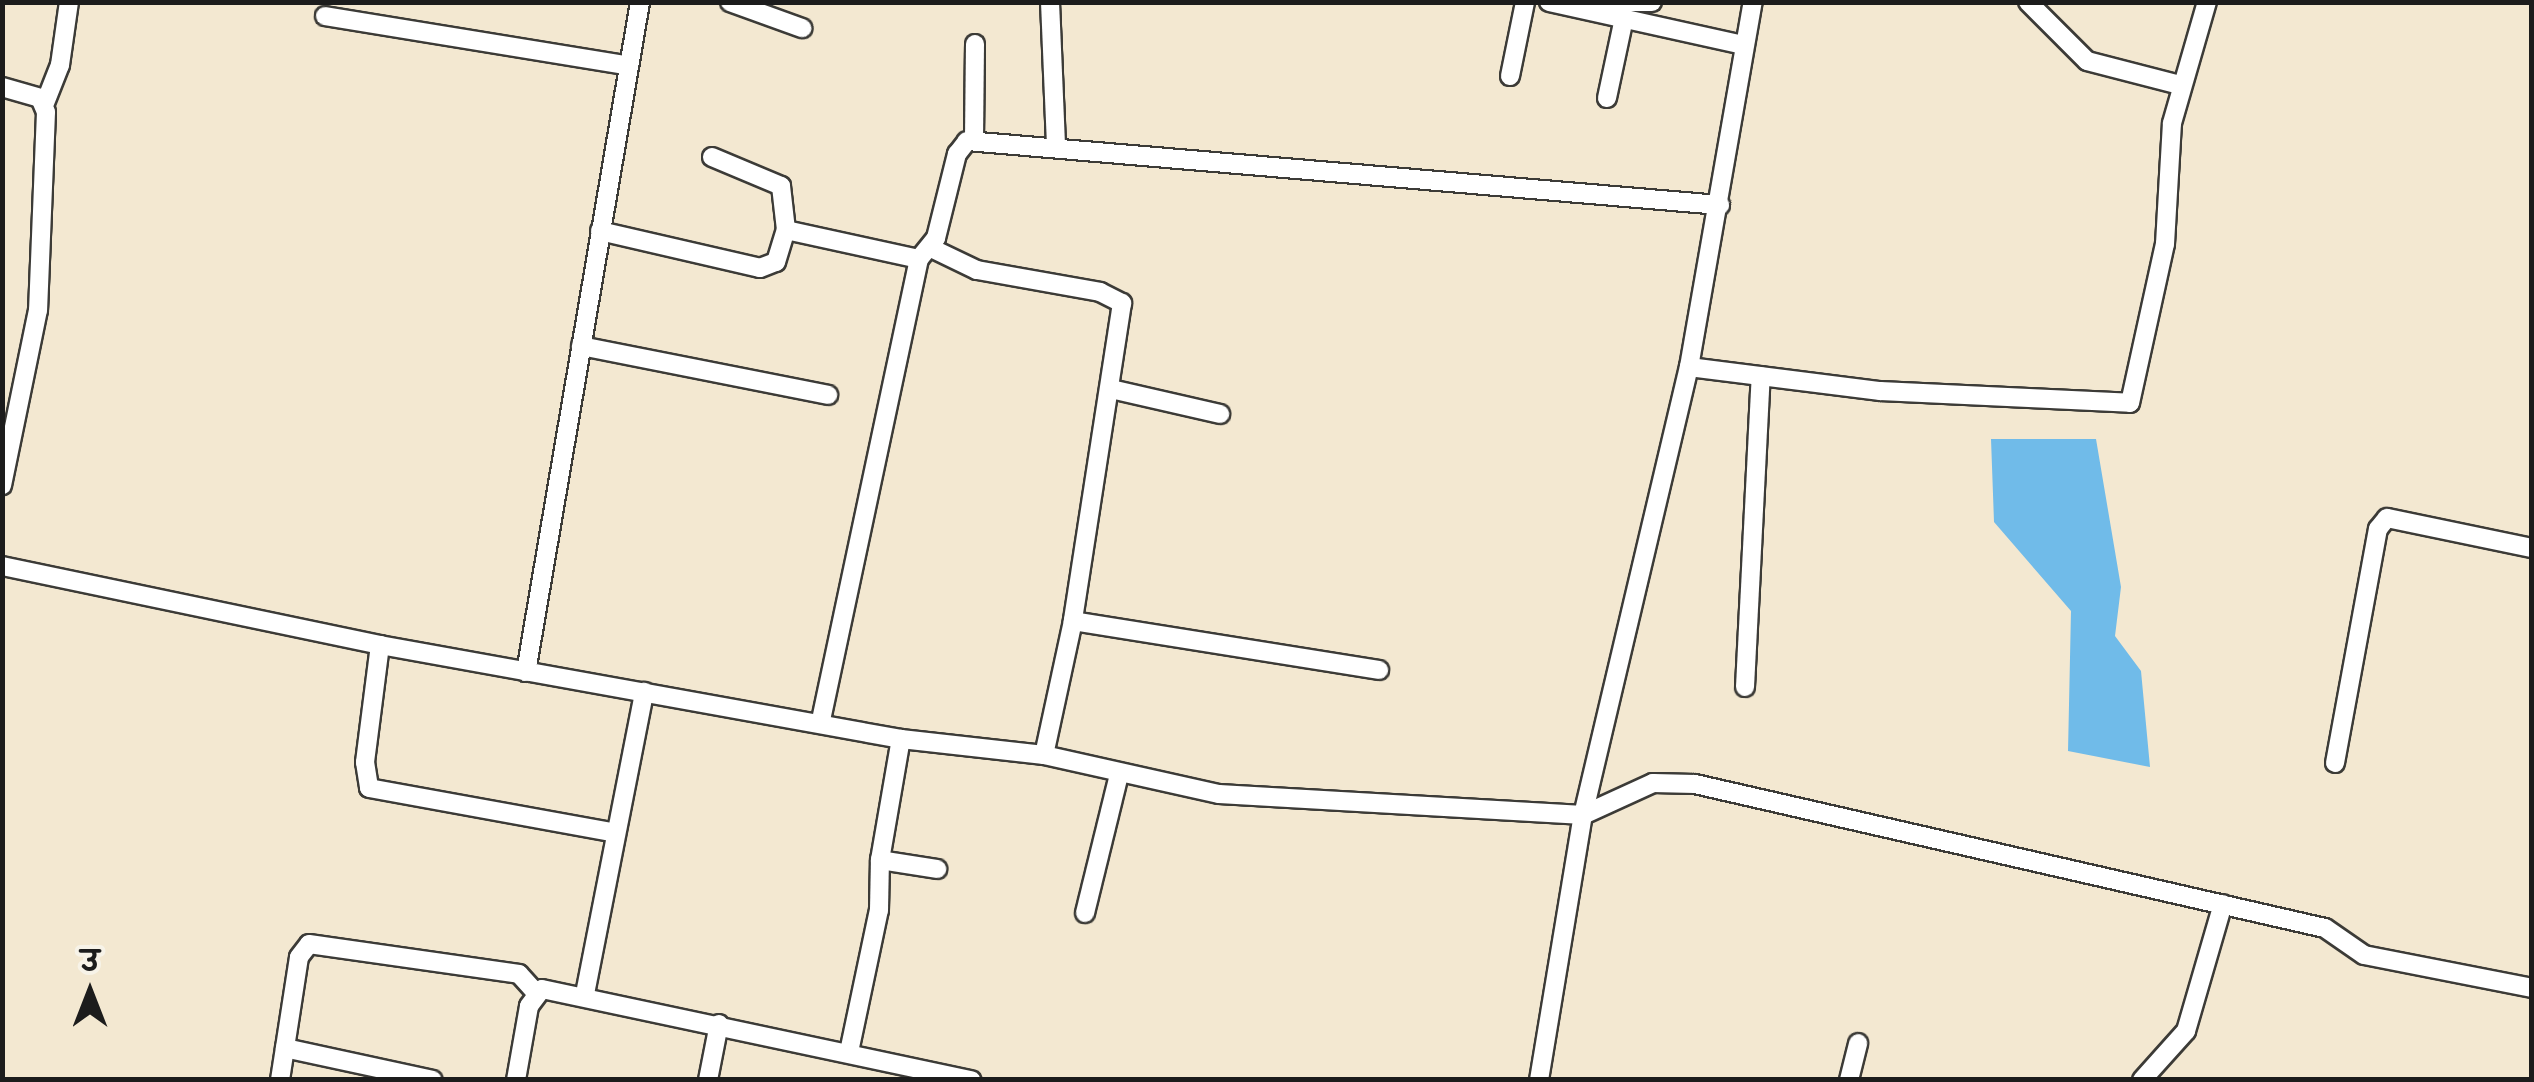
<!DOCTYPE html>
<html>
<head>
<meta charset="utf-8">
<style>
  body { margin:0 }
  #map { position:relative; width:2534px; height:1082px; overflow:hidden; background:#f3e8d1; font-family:"Comic Neue","Playpen Sans Deva",sans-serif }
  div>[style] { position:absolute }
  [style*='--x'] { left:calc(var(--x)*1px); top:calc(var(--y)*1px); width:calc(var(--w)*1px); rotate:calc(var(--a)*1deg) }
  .water>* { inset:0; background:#70bbe9 }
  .roads { filter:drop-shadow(2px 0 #3c3b37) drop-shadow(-2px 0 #3c3b37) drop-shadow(0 2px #3c3b37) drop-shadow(0 -2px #3c3b37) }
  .minor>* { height:18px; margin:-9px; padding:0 9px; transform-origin:9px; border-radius:9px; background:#fff }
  span { translate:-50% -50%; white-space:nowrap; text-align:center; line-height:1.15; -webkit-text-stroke:9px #f7f3e8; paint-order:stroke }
  .frame { position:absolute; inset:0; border:5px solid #1c1c1c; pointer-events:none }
  .north { position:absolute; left:40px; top:942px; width:100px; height:100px; -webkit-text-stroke:8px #f7f3e8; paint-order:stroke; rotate:0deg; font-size:28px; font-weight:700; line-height:40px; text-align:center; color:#1c1c1c }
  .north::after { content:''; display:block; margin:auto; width:35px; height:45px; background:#1c1c1c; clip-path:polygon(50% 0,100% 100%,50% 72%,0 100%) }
</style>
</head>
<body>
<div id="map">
  <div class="water">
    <i style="clip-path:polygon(1991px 439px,2096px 439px,2121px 587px,2115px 636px,2141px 671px,2150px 767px,2068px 751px,2071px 611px,1994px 522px)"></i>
  </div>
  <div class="roads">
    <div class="minor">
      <i style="--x:730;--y:2;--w:77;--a:19.9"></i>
      <i style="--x:1050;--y:2;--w:143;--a:87.6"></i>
      <i style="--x:1549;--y:2;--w:199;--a:12.5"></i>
      <i style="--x:1603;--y:2;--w:49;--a:0"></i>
      <i style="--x:2028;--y:2;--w:83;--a:45"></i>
      <i style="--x:2087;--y:61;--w:96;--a:14.5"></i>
      <i style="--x:325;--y:16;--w:308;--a:9.3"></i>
      <i style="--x:1510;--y:76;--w:76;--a:-78.5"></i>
      <i style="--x:2;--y:87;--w:40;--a:16"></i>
      <i style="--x:40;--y:98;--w:15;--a:67"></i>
      <i style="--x:46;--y:112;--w:198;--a:92.3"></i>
      <i style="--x:38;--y:310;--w:179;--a:101.6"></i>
      <i style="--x:1607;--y:98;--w:82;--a:-78"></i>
      <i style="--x:45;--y:103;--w:41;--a:-68.5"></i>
      <i style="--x:60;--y:65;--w:64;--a:-81.9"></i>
      <i style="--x:974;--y:139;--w:95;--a:-89.4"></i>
      <i style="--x:712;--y:157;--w:75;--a:22.8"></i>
      <i style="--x:781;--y:186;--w:44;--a:83.5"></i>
      <i style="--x:786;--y:230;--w:136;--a:12.3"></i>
      <i style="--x:600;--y:231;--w:164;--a:13"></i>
      <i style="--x:760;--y:268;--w:17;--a:-21"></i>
      <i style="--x:776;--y:262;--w:34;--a:-73"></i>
      <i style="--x:931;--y:248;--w:51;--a:25.6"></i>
      <i style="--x:977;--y:270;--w:125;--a:10.1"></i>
      <i style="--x:1100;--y:292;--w:25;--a:27"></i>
      <i style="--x:1122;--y:303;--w:322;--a:98.8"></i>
      <i style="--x:1073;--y:621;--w:137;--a:102.2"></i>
      <i style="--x:581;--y:346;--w:252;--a:11.2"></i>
      <i style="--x:1689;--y:367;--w:193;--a:7.2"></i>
      <i style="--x:1880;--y:391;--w:250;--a:2.7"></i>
      <i style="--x:2130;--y:403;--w:163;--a:-77.6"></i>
      <i style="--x:2165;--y:244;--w:121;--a:-86.7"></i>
      <i style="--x:2172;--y:123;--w:126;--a:-73.9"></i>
      <i style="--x:1111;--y:389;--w:112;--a:12.9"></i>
      <i style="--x:2;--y:566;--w:386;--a:11.8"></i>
      <i style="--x:380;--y:645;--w:529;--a:10.23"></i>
      <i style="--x:901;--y:739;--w:144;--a:6.4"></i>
      <i style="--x:1044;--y:755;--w:179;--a:12.6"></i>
      <i style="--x:1219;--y:794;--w:365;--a:3.3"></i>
      <i style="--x:1583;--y:815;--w:77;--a:-24.6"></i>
      <i style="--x:1653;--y:783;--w:42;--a:1.4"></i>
      <i style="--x:1695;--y:784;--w:646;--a:12.88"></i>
      <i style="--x:2325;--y:928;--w:47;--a:34.7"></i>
      <i style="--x:2364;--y:955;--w:171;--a:11.1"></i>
      <i style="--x:1073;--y:621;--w:310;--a:9.1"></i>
      <i style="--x:380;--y:645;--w:118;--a:97.3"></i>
      <i style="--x:365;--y:762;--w:26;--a:81"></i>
      <i style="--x:369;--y:788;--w:251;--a:10.3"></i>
      <i style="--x:526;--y:672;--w:680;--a:-80.34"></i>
      <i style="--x:1745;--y:687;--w:311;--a:-87.1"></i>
      <i style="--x:821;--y:720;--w:471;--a:-78"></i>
      <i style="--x:919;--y:259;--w:27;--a:-51"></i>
      <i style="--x:936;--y:238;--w:87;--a:-76"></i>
      <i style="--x:957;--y:154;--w:16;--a:-52"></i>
      <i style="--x:967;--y:141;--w:756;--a:4.86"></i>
      <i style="--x:2335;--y:763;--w:238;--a:-79.6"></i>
      <i style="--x:2378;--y:529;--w:14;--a:-51"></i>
      <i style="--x:2387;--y:518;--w:148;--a:11.7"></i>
      <i style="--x:880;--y:860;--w:58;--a:9"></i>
      <i style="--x:1085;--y:913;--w:142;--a:-76.2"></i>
      <i style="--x:585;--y:994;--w:308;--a:-78.9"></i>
      <i style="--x:285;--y:1048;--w:151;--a:12.2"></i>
      <i style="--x:849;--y:1052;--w:145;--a:-78.1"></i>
      <i style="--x:879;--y:910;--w:50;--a:-88.9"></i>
      <i style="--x:880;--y:860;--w:123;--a:-80.2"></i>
      <i style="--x:280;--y:1080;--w:124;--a:-81.2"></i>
      <i style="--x:299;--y:957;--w:16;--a:-52"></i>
      <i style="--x:309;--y:944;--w:212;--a:8.1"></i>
      <i style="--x:519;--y:974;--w:24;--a:48"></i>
      <i style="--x:516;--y:1080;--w:75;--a:-80"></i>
      <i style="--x:529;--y:1006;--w:21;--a:-53"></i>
      <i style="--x:542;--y:989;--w:439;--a:12"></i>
      <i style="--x:708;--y:1080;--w:57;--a:-78.9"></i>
      <i style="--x:1539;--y:1080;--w:269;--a:-80.6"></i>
      <i style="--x:1583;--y:815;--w:460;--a:-76.7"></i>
      <i style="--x:1689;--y:367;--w:371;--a:-80.1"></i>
      <i style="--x:1849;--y:1080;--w:38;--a:-76"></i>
      <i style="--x:2142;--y:1080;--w:66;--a:-48.1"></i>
      <i style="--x:2186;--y:1031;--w:132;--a:-73.8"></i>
    </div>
  </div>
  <div class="frame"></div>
  <div class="north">उ</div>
</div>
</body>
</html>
